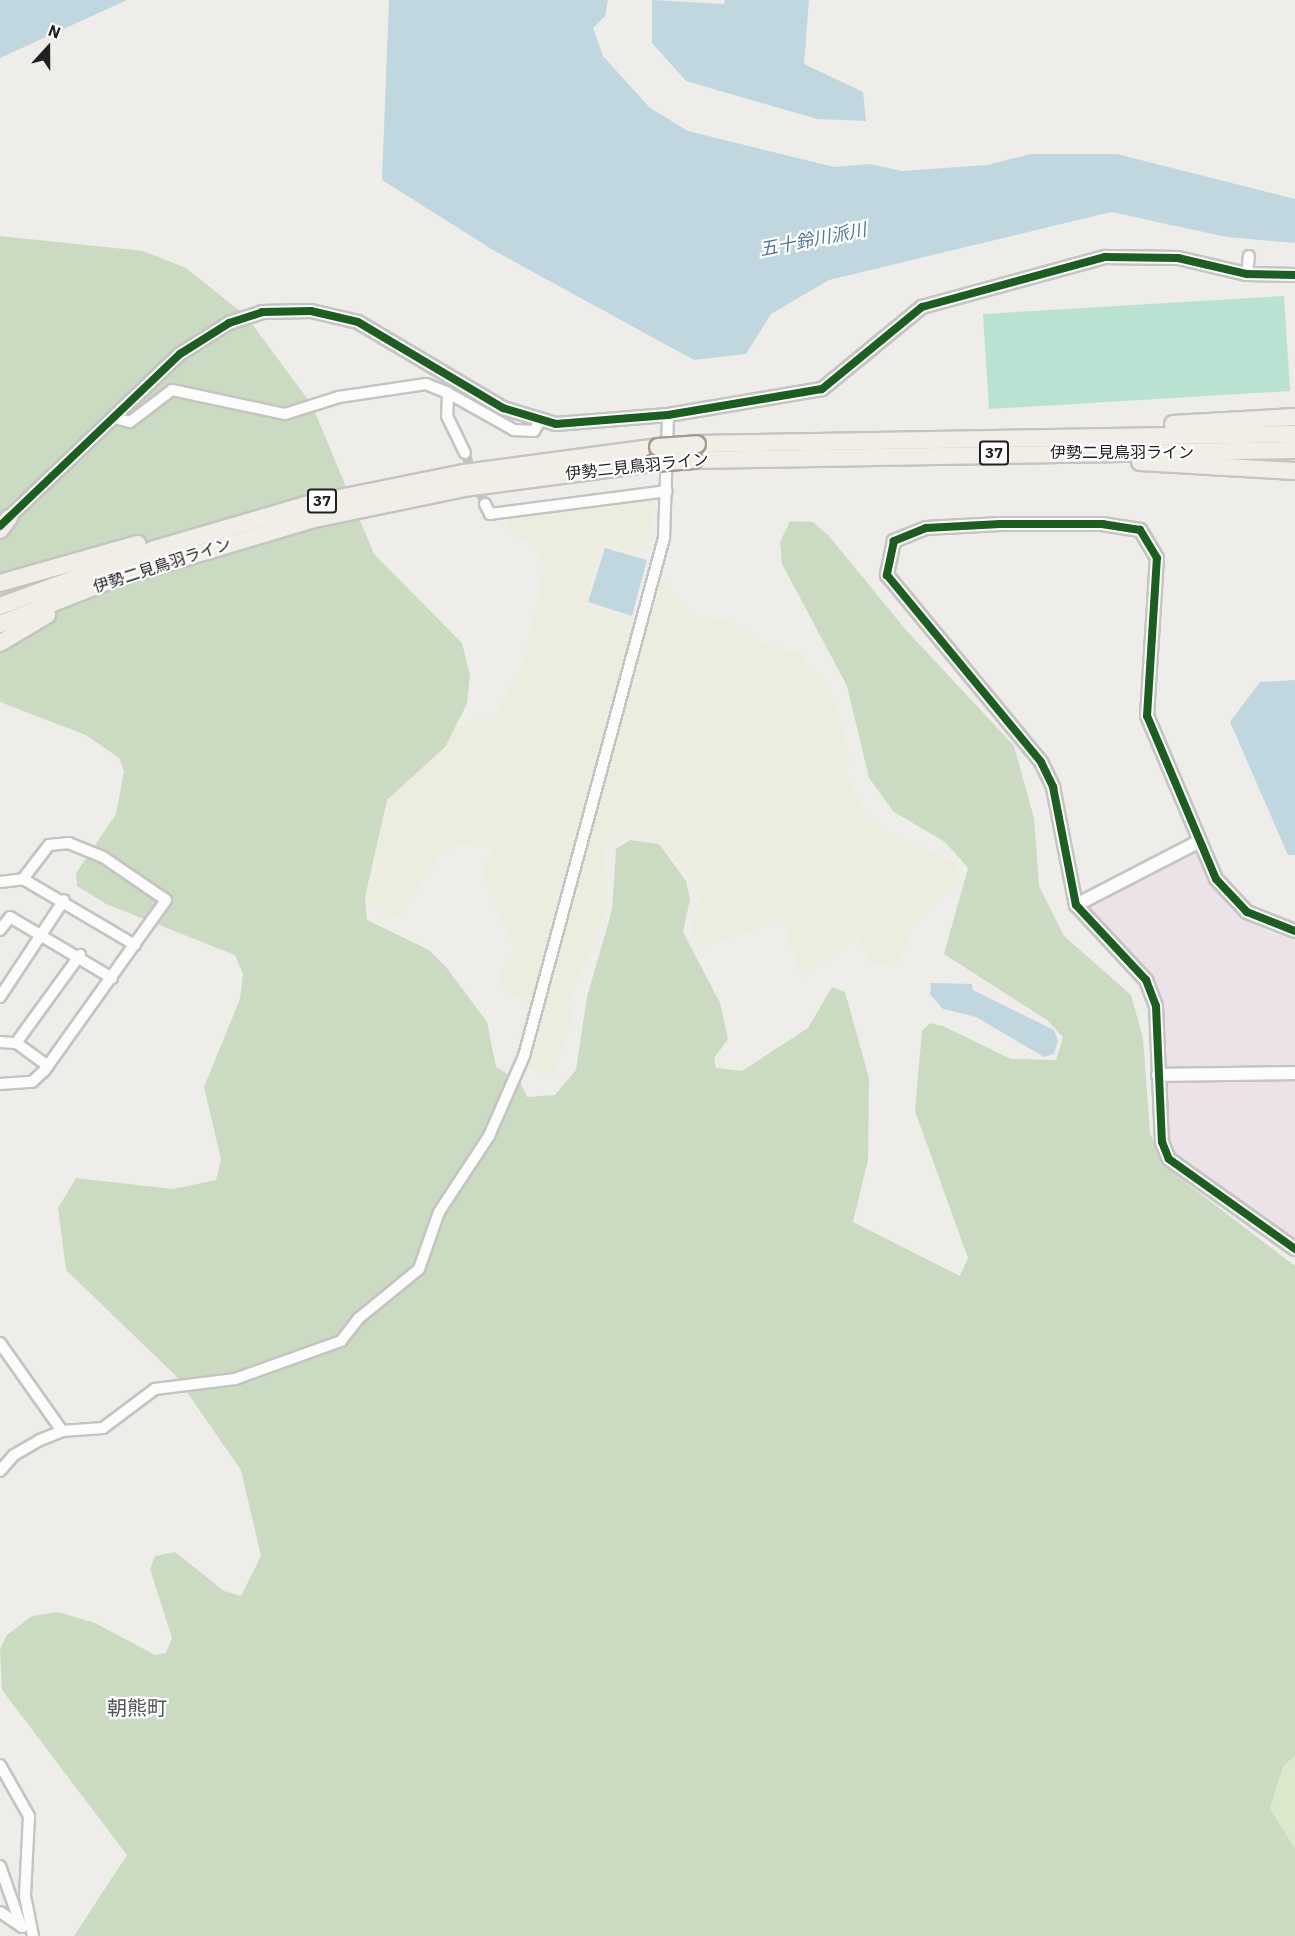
<!DOCTYPE html>
<html>
<head>
<meta charset="utf-8">
<style>
  body { margin:0 }
  #map { position:relative; width:1295px; height:1936px; overflow:hidden; background:#eeedea; font-family:"IBM Plex Sans","Noto Sans JP",sans-serif }
  div>[style] { position:absolute }
  [style*='--x'] { left:calc(var(--x)*1px); top:calc(var(--y)*1px); width:calc(var(--w)*1px); rotate:calc(var(--a)*1deg) }
  .industrial>* { inset:0; background:#ebe3e8 }
  .farmland>* { inset:0; background:#ecedde }
  .grass>* { inset:0; background:#dae9cc }
  .forest>* { inset:0; background:#cadbc1 }
  .pitch>* { inset:0; background:#b9e2d2 }
  .water>* { inset:0; background:#c0d7df }
  .minor-tunnel>* { height:10px; margin-top:-5px; transform-origin:0; background:repeating-linear-gradient(90deg,#c5c4c2 0 10px,transparent 0 15px) }
  .roads { filter:drop-shadow(2px 0 #c4c4c2) drop-shadow(-2px 0 #c4c4c2) drop-shadow(0 2px #c4c4c2) drop-shadow(0 -2px #c4c4c2) }
  .minor>* { height:10px; margin:-5px; padding:0 5px; transform-origin:5px; border-radius:5px; background:#fcfcfc }
  .tertiary>* { height:12px; margin:-6px; padding:0 6px; transform-origin:6px; border-radius:6px; background:#fcfcfc }
  .primary>* { height:16px; margin:-8px; padding:0 8px; transform-origin:8px; border-radius:8px; background:#f1ede7 }
  .bridges { filter:drop-shadow(2px 0 #a39b88) drop-shadow(-2px 0 #a39b88) drop-shadow(0 2px #a39b88) drop-shadow(0 -2px #a39b88) }
  .primary-bridge>* { height:16px; margin:-8px; padding:0 8px; transform-origin:8px; border-radius:8px; background:#f1ede7 }
  .cycleway>* { height:8px; margin:-4px; padding:0 4px; transform-origin:4px; border-radius:4px; background:#1b5e20 }
  span { translate:-50% -50%; white-space:nowrap; text-align:center; line-height:1.15; -webkit-text-stroke:4.5px #fff; paint-order:stroke }
  .shield-label span { padding:2px 4px; background:#fff; border:2px solid; border-radius:4px; -webkit-text-stroke-width:0 }
  .shield-label { font-size:15px; color:#212121; font-weight:700 }
  .street-label { font-size:16px; color:#212121 }
  .water-label { font-size:18px; color:#5177a2; font-style:italic }
  .quarter-label { font-size:20px; color:#545454 }
  .north { position:absolute; left:18px; top:18px; width:60px; height:60px; -webkit-text-stroke:4px #fff; paint-order:stroke; rotate:21deg; font-size:16px; font-weight:700; line-height:24px; text-align:center; color:#212121 }
  .north::after { content:''; display:block; margin:auto; width:21px; height:27px; background:#212121; clip-path:polygon(50% 0,100% 100%,50% 72%,0 100%) }
</style>
</head>
<body>
<div id="map">
  <div class="industrial">
    <i style="clip-path:polygon(1194px 850px,1207px 877px,1236px 912px,1272px 934px,1295px 938px,1295px 1242px,1179px 1163px,1163px 1131px,1161px 1010px,1083px 905px)"></i>
  </div>
  <div class="farmland">
    <i style="clip-path:polygon(651px 499px,655px 503px,647px 547px,637px 554px,601px 545px,584px 605px,648px 624px,661px 579px,693px 617px,729px 620px,763px 643px,801px 655px,835px 701px,849px 755px,847px 773px,862px 810px,885px 831px,956px 864px,960px 881px,912px 927px,897px 966px,872px 963px,858px 937px,802px 977px,782px 919px,701px 947px,691px 930px,701px 899px,691px 879px,653px 834px,621px 833px,604px 849px,608px 907px,569px 1001px,571px 1020px,553px 1075px,513px 1064px,528px 1001px,506px 992px,499px 974px,512px 957px,512px 943px,482px 872px,491px 857px,490px 848px,458px 844px,440px 855px,400px 916px,390px 919px,362px 898px,378px 868px,371px 851px,370px 810px,429px 737px,478px 718px,493px 721px,524px 664px,544px 569px,539px 550px,508px 531px,505px 519px)"></i>
  </div>
  <div class="grass">
    <i style="clip-path:polygon(1295px 1755px,1295px 1849px,1270px 1808px,1283px 1767px)"></i>
  </div>
  <div class="forest">
    <i style="clip-path:polygon(0 236px,143px 251px,186px 268px,246px 316px,312px 405px,374px 554px,462px 643px,470px 675px,467px 704px,445px 747px,387px 800px,365px 897px,367px 920px,429px 950px,446px 967px,487px 1022px,496px 1067px,520px 1082px,527px 1097px,555px 1095px,576px 1070px,587px 997px,612px 910px,616px 849px,630px 840px,659px 844px,686px 881px,690px 899px,683px 932px,720px 1003px,728px 1039px,714px 1058px,716px 1068px,742px 1071px,808px 1028px,832px 987px,845px 992px,869px 1078px,868px 1160px,853px 1222px,960px 1276px,968px 1258px,915px 1111px,922px 1031px,930px 1023px,943px 1026px,1011px 1059px,1056px 1060px,1063px 1037px,1047px 1020px,944px 954px,968px 868px,945px 842px,894px 812px,869px 778px,847px 686px,782px 564px,780px 542px,790px 521px,813px 522px,828px 535px,906px 630px,1014px 746px,1034px 818px,1039px 886px,1064px 936px,1131px 995px,1143px 1038px,1150px 1133px,1163px 1165px,1295px 1266px,1295px 1755px,1283px 1767px,1270px 1808px,1295px 1849px,1295px 1936px,74px 1936px,127px 1855px,2px 1690px,0 1649px,7px 1635px,32px 1616px,58px 1612px,95px 1623px,155px 1655px,166px 1653px,172px 1638px,150px 1569px,155px 1556px,175px 1552px,224px 1591px,241px 1596px,261px 1556px,241px 1470px,175px 1375px,66px 1270px,58px 1208px,76px 1178px,173px 1189px,216px 1180px,221px 1159px,204px 1087px,240px 999px,243px 974px,235px 955px,106px 904px,77px 886px,76px 873px,116px 814px,124px 771px,119px 758px,86px 735px,0 702px)"></i>
  </div>
  <div class="pitch">
    <i style="clip-path:polygon(1284px 296px,1290px 391px,989px 409px,983px 314px)"></i>
  </div>
  <div class="water">
    <i style="clip-path:polygon(0 0,127px 0,0 58px)"></i>
    <i style="clip-path:polygon(389px 0,608px 0,605px 16px,593px 28px,603px 56px,650px 108px,688px 131px,834px 167px,870px 164px,902px 171px,987px 165px,1031px 154px,1117px 154px,1295px 199px,1295px 243px,1227px 237px,1111px 212px,829px 280px,771px 314px,746px 354px,694px 360px,493px 250px,382px 180px)"></i>
    <i style="clip-path:polygon(652px 0,724px 4px,725px 0,809px 0,804px 64px,863px 92px,866px 121px,817px 119px,686px 81px,652px 43px)"></i>
    <i style="clip-path:polygon(605px 548px,647px 560px,632px 616px,588px 602px)"></i>
    <i style="clip-path:polygon(1295px 680px,1295px 855px,1288px 855px,1230px 722px,1260px 682px)"></i>
    <i style="clip-path:polygon(931px 983px,972px 984px,973px 990px,1054px 1030px,1058px 1041px,1054px 1054px,1044px 1057px,976px 1017px,943px 1009px,930px 994px)"></i>
  </div>
  <div class="minor-tunnel">
    <i style="--x:465;--y:453;--w:55;--a:68.6"></i>
  </div>
  <div class="roads">
    <div class="minor">
      <i style="--x:1247;--y:274;--w:18;--a:-84"></i>
      <i style="--x:448;--y:393;--w:76;--a:29.3"></i>
      <i style="--x:514;--y:430;--w:20;--a:3"></i>
      <i style="--x:534;--y:431;--w:12;--a:-59"></i>
      <i style="--x:114;--y:418;--w:16;--a:14"></i>
      <i style="--x:130;--y:422;--w:53;--a:-37.3"></i>
      <i style="--x:172;--y:390;--w:116;--a:12"></i>
      <i style="--x:285;--y:414;--w:57;--a:-17.5"></i>
      <i style="--x:339;--y:397;--w:88;--a:-8.5"></i>
      <i style="--x:426;--y:384;--w:24;--a:22"></i>
      <i style="--x:448;--y:393;--w:23;--a:92"></i>
      <i style="--x:447;--y:416;--w:41;--a:64.1"></i>
      <i style="--x:485;--y:504;--w:11;--a:63"></i>
      <i style="--x:490;--y:514;--w:178;--a:-7.4"></i>
      <i style="--x:0;--y:882;--w:23;--a:-7"></i>
      <i style="--x:23;--y:879;--w:130;--a:30.5"></i>
      <i style="--x:0;--y:930;--w:16;--a:-52"></i>
      <i style="--x:10;--y:917;--w:119;--a:30.9"></i>
      <i style="--x:0;--y:997;--w:116;--a:-56.6"></i>
      <i style="--x:0;--y:1042;--w:16;--a:4"></i>
      <i style="--x:48;--y:1066;--w:39;--a:-144"></i>
      <i style="--x:16;--y:1043;--w:109;--a:-54"></i>
      <i style="--x:0;--y:1084;--w:32;--a:-4"></i>
      <i style="--x:32;--y:1082;--w:16;--a:-43"></i>
      <i style="--x:44;--y:1071;--w:210;--a:-54.5"></i>
      <i style="--x:166;--y:900;--w:76;--a:-145.7"></i>
      <i style="--x:103;--y:857;--w:37;--a:-158"></i>
      <i style="--x:69;--y:843;--w:20;--a:174"></i>
      <i style="--x:49;--y:845;--w:43;--a:127.4"></i>
      <i style="--x:0;--y:1343;--w:108;--a:54.8"></i>
      <i style="--x:0;--y:1471;--w:21;--a:-49"></i>
      <i style="--x:14;--y:1455;--w:30;--a:-30"></i>
      <i style="--x:40;--y:1440;--w:24;--a:-22"></i>
      <i style="--x:62;--y:1431;--w:41;--a:-4.2"></i>
      <i style="--x:103;--y:1428;--w:65;--a:-36.9"></i>
      <i style="--x:155;--y:1389;--w:81;--a:-7.1"></i>
      <i style="--x:235;--y:1379;--w:113;--a:-19.7"></i>
      <i style="--x:341;--y:1341;--w:29;--a:-52"></i>
      <i style="--x:359;--y:1318;--w:77;--a:-39.2"></i>
      <i style="--x:419;--y:1269;--w:60;--a:-70.7"></i>
      <i style="--x:439;--y:1212;--w:91;--a:-56.7"></i>
      <i style="--x:489;--y:1136;--w:87;--a:-66.4"></i>
      <i style="--x:524;--y:1056;--w:537;--a:-74.88"></i>
      <i style="--x:664;--y:538;--w:123;--a:-88.1"></i>
      <i style="--x:0;--y:1765;--w:59;--a:60.4"></i>
      <i style="--x:29;--y:1816;--w:80;--a:92.9"></i>
      <i style="--x:25;--y:1896;--w:41;--a:78.7"></i>
      <i style="--x:0;--y:1866;--w:64;--a:70.7"></i>
      <i style="--x:0;--y:1912;--w:27;--a:34"></i>
    </div>
    <div class="tertiary">
      <i style="--x:3;--y:523;--w:245;--a:-43.7"></i>
      <i style="--x:180;--y:354;--w:58;--a:-32.3"></i>
      <i style="--x:229;--y:323;--w:35;--a:-18"></i>
      <i style="--x:262;--y:312;--w:49;--a:-1.2"></i>
      <i style="--x:311;--y:311;--w:48;--a:13.2"></i>
      <i style="--x:358;--y:322;--w:169;--a:30.7"></i>
      <i style="--x:503;--y:408;--w:55;--a:16.8"></i>
      <i style="--x:556;--y:424;--w:112;--a:-4.6"></i>
      <i style="--x:668;--y:415;--w:156;--a:-9.6"></i>
      <i style="--x:822;--y:389;--w:129;--a:-39.4"></i>
      <i style="--x:922;--y:307;--w:190;--a:-15.3"></i>
      <i style="--x:1105;--y:257;--w:73;--a:0.8"></i>
      <i style="--x:1178;--y:258;--w:71;--a:13.1"></i>
      <i style="--x:1247;--y:274;--w:48;--a:1.2"></i>
      <i style="--x:1076;--y:905;--w:137;--a:-27.3"></i>
      <i style="--x:1295;--y:931;--w:52;--a:-158.4"></i>
      <i style="--x:1247;--y:912;--w:45;--a:-133.2"></i>
      <i style="--x:1216;--y:879;--w:177;--a:-112.9"></i>
      <i style="--x:1147;--y:716;--w:158;--a:-86.4"></i>
      <i style="--x:1157;--y:558;--w:33;--a:-121"></i>
      <i style="--x:1140;--y:530;--w:37;--a:-171"></i>
      <i style="--x:1103;--y:524;--w:103;--a:180"></i>
      <i style="--x:1000;--y:524;--w:74;--a:176.9"></i>
      <i style="--x:926;--y:528;--w:35;--a:158"></i>
      <i style="--x:894;--y:541;--w:35;--a:102"></i>
      <i style="--x:887;--y:575;--w:242;--a:50.5"></i>
      <i style="--x:1041;--y:762;--w:28;--a:64"></i>
      <i style="--x:1053;--y:787;--w:120;--a:79"></i>
      <i style="--x:1076;--y:905;--w:103;--a:47"></i>
      <i style="--x:1146;--y:980;--w:28;--a:69"></i>
      <i style="--x:1156;--y:1006;--w:136;--a:87.5"></i>
      <i style="--x:1162;--y:1142;--w:18;--a:68"></i>
      <i style="--x:1169;--y:1159;--w:155;--a:35.5"></i>
      <i style="--x:1158;--y:1075;--w:137;--a:-0.8"></i>
    </div>
    <div class="primary">
      <i style="--x:1173;--y:424;--w:122;--a:-3.3"></i>
      <i style="--x:697;--y:444;--w:598;--a:-0.96"></i>
      <i style="--x:694;--y:460;--w:601;--a:-0.95"></i>
      <i style="--x:1140;--y:462;--w:155;--a:3.3"></i>
      <i style="--x:0;--y:530;--w:15;--a:-53"></i>
      <i style="--x:0;--y:583;--w:143;--a:-15.8"></i>
      <i style="--x:0;--y:606;--w:165;--a:-20.2"></i>
      <i style="--x:155;--y:549;--w:156;--a:-16.3"></i>
      <i style="--x:305;--y:505;--w:161;--a:-11.4"></i>
      <i style="--x:463;--y:473;--w:197;--a:-7.6"></i>
      <i style="--x:0;--y:624;--w:125;--a:-21.6"></i>
      <i style="--x:116;--y:578;--w:202;--a:-16.6"></i>
      <i style="--x:310;--y:520;--w:157;--a:-11.7"></i>
      <i style="--x:464;--y:488;--w:192;--a:-7.5"></i>
      <i style="--x:0;--y:643;--w:55;--a:-30.8"></i>
    </div>
  </div>
  <div class="bridges">
    <div class="primary-bridge">
      <i style="--x:658;--y:447;--w:39;--a:-4"></i>
      <i style="--x:654;--y:463;--w:40;--a:-4.3"></i>
    </div>
  </div>
  <div class="cycleway">
    <i style="--x:0;--y:526;--w:249;--a:-43.7"></i>
    <i style="--x:180;--y:354;--w:58;--a:-32.3"></i>
    <i style="--x:229;--y:323;--w:35;--a:-18"></i>
    <i style="--x:262;--y:312;--w:49;--a:-1.2"></i>
    <i style="--x:311;--y:311;--w:48;--a:13.2"></i>
    <i style="--x:358;--y:322;--w:169;--a:30.7"></i>
    <i style="--x:503;--y:408;--w:55;--a:16.8"></i>
    <i style="--x:556;--y:424;--w:112;--a:-4.6"></i>
    <i style="--x:668;--y:415;--w:156;--a:-9.6"></i>
    <i style="--x:822;--y:389;--w:129;--a:-39.4"></i>
    <i style="--x:922;--y:307;--w:190;--a:-15.3"></i>
    <i style="--x:1105;--y:257;--w:73;--a:0.8"></i>
    <i style="--x:1178;--y:258;--w:71;--a:13.1"></i>
    <i style="--x:1247;--y:274;--w:48;--a:1.2"></i>
    <i style="--x:1295;--y:931;--w:52;--a:-158.4"></i>
    <i style="--x:1247;--y:912;--w:45;--a:-133.2"></i>
    <i style="--x:1216;--y:879;--w:177;--a:-112.9"></i>
    <i style="--x:1147;--y:716;--w:158;--a:-86.4"></i>
    <i style="--x:1157;--y:558;--w:33;--a:-121"></i>
    <i style="--x:1140;--y:530;--w:37;--a:-171"></i>
    <i style="--x:1103;--y:524;--w:103;--a:180"></i>
    <i style="--x:1000;--y:524;--w:74;--a:176.9"></i>
    <i style="--x:926;--y:528;--w:35;--a:158"></i>
    <i style="--x:894;--y:541;--w:35;--a:102"></i>
    <i style="--x:887;--y:575;--w:242;--a:50.5"></i>
    <i style="--x:1041;--y:762;--w:28;--a:64"></i>
    <i style="--x:1053;--y:787;--w:120;--a:79"></i>
    <i style="--x:1076;--y:905;--w:103;--a:47"></i>
    <i style="--x:1146;--y:980;--w:28;--a:69"></i>
    <i style="--x:1156;--y:1006;--w:136;--a:87.5"></i>
    <i style="--x:1162;--y:1142;--w:18;--a:68"></i>
    <i style="--x:1169;--y:1159;--w:155;--a:35.5"></i>
  </div>
  <div class="shield-label">
    <span style="left:994px;top:453px">37</span>
    <span style="left:322px;top:501px">37</span>
  </div>
  <div class="street-label">
    <span style="left:1122px;top:452px">伊勢二見鳥羽ライン</span>
    <span style="left:637px;top:466px;rotate:-6deg">伊勢二見鳥羽ライン</span>
    <span style="left:162px;top:565px;rotate:-18deg">伊勢二見鳥羽ライン</span>
  </div>
  <div class="water-label">
    <span style="left:813px;top:240px;rotate:-11deg">五十鈴川派川</span>
  </div>
  <div class="quarter-label">
    <span style="left:137px;top:1707px">朝熊町</span>
  </div>
  <div class="north">N</div>
</div>
</body>
</html>
